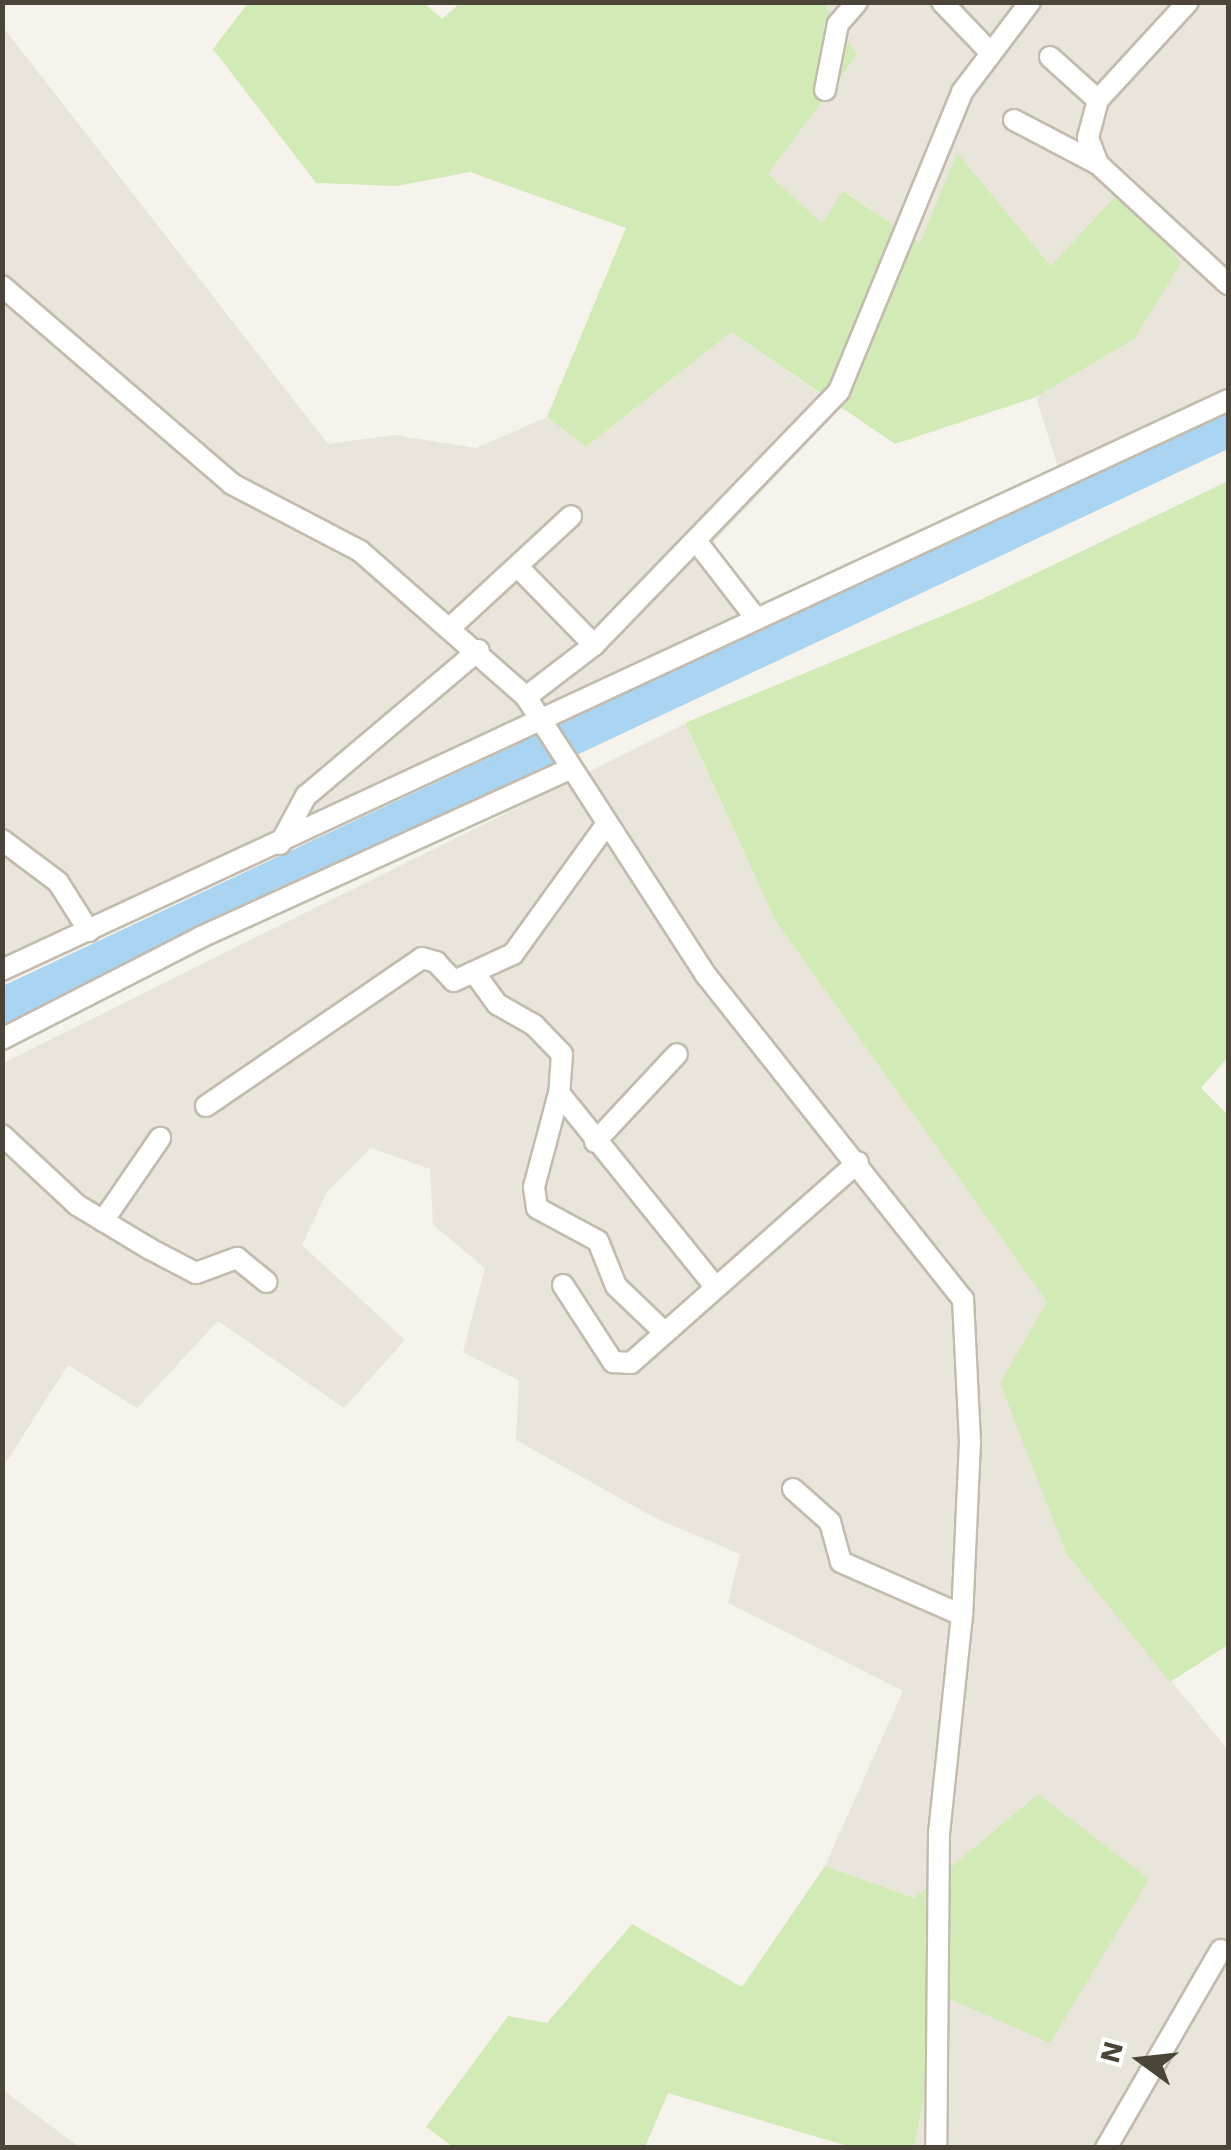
<!DOCTYPE html>
<html>
<head>
<meta charset="utf-8">
<style>
  body { margin:0 }
  #map { position:relative; width:1231px; height:2150px; overflow:hidden; background:#f6f3ec; font-family:"Work Sans",sans-serif }
  div>[style] { position:absolute }
  [style*='--x'] { left:calc(var(--x)*1px); top:calc(var(--y)*1px); width:calc(var(--w)*1px); rotate:calc(var(--a)*1deg) }
  .residential>* { inset:0; background:#eae5da }
  .green>* { inset:0; background:#d2eab5 }
  .river>* { height:35px; margin:-17.5px; padding:0 17.5px; transform-origin:17.5px; border-radius:17.5px; background:#a9d4f2 }
  .roads { filter:drop-shadow(2px 0 #c2bbae) drop-shadow(-2px 0 #c2bbae) drop-shadow(0 2px #c2bbae) drop-shadow(0 -2px #c2bbae) }
  .street>* { height:20px; margin:-10px; padding:0 10px; transform-origin:10px; border-radius:10px; background:#fff }
  span { translate:-50% -50%; white-space:nowrap; text-align:center; line-height:1.15; -webkit-text-stroke:8px #fff; paint-order:stroke }
  .frame { position:absolute; inset:0; border:5px solid #4b4439; pointer-events:none }
  .north { position:absolute; left:1091px; top:2010px; width:100px; height:100px; -webkit-text-stroke:8px #fff; paint-order:stroke; rotate:285deg; font-size:28px; font-weight:700; line-height:40px; text-align:center; color:#4b4439 }
  .north::after { content:''; display:block; margin:auto; width:35px; height:45px; background:#4b4439; clip-path:polygon(50% 0,100% 100%,50% 72%,0 100%) }
</style>
</head>
<body>
<div id="map">
  <div class="residential">
    <i style="clip-path:polygon(824px 3px,1228px 3px,1228px 397px,1061px 477px,1036px 397px,1134px 339px,1124px 188px,1052px 267px,957px 154px,920px 244px,844px 191px,822px 223px,768px 174px,857px 55px)"></i>
    <i style="clip-path:polygon(3px 27px,328px 444px,394px 435px,476px 448px,547px 417px,586px 447px,731px 332px,841px 408px,711px 545px,761px 618px,3px 975px)"></i>
    <i style="clip-path:polygon(685px 724px,775px 920px,1047px 1302px,1001px 1383px,1066px 1553px,1228px 1750px,1228px 2147px,914px 2147px,945px 1997px,1038px 1794px,914px 1898px,825px 1866px,903px 1691px,728px 1603px,740px 1554px,655px 1518px,516px 1440px,519px 1380px,463px 1352px,485px 1268px,433px 1225px,430px 1169px,371px 1148px,327px 1192px,302px 1245px,405px 1340px,344px 1408px,218px 1321px,137px 1408px,68px 1365px,3px 1467px,3px 1063px)"></i>
    <i style="clip-path:polygon(2px 2090px,3px 2090px,79px 2147px,3px 2147px)"></i>
  </div>
  <div class="green">
    <i style="clip-path:polygon(461px 2px,824px 3px,857px 55px,768px 174px,822px 223px,843px 191px,920px 243px,957px 153px,1051px 266px,1124px 187px,1181px 263px,1134px 339px,1036px 397px,895px 444px,731px 332px,586px 447px,547px 417px,626px 228px,470px 172px,397px 186px,316px 183px,213px 49px,248px 3px,424px 3px,442px 19px)"></i>
    <i style="clip-path:polygon(1228px 481px,1228px 1057px,1201px 1088px,1228px 1115px,1228px 1645px,1170px 1682px,1066px 1553px,1000px 1383px,1047px 1302px,775px 920px,685px 723px,980px 600px)"></i>
    <i style="clip-path:polygon(1038px 1794px,1149px 1879px,1050px 2043px,945px 1997px,914px 2147px,851px 2147px,668px 2093px,645px 2147px,453px 2147px,426px 2127px,508px 2016px,547px 2023px,632px 1924px,742px 1987px,825px 1866px,914px 1898px)"></i>
  </div>
  <div class="river">
    <i style="--x:2;--y:1005;--w:1355;--a:-25.17"></i>
  </div>
  <div class="roads">
    <div class="street">
      <i style="--x:942;--y:2;--w:66;--a:46.2"></i>
      <i style="--x:1188;--y:2;--w:133;--a:132.6"></i>
      <i style="--x:1098;--y:100;--w:39;--a:105"></i>
      <i style="--x:1088;--y:138;--w:28;--a:69"></i>
      <i style="--x:1098;--y:164;--w:177;--a:42.7"></i>
      <i style="--x:1050;--y:57;--w:64;--a:41.9"></i>
      <i style="--x:825;--y:90;--w:67;--a:-78.9"></i>
      <i style="--x:838;--y:24;--w:29;--a:-49"></i>
      <i style="--x:1014;--y:120;--w:95;--a:27.6"></i>
      <i style="--x:2;--y:286;--w:303;--a:40.7"></i>
      <i style="--x:232;--y:484;--w:144;--a:27.6"></i>
      <i style="--x:360;--y:551;--w:221;--a:41.3"></i>
      <i style="--x:526;--y:697;--w:330;--a:57.1"></i>
      <i style="--x:705;--y:974;--w:415;--a:51.6"></i>
      <i style="--x:963;--y:1299;--w:143;--a:87.2"></i>
      <i style="--x:970;--y:1442;--w:173;--a:92.6"></i>
      <i style="--x:962;--y:1615;--w:219;--a:96"></i>
      <i style="--x:939;--y:1833;--w:315;--a:90.5"></i>
      <i style="--x:697;--y:542;--w:95;--a:52.3"></i>
      <i style="--x:518;--y:567;--w:109;--a:45.7"></i>
      <i style="--x:452;--y:626;--w:162;--a:-42.7"></i>
      <i style="--x:526;--y:697;--w:86;--a:-37.4"></i>
      <i style="--x:594;--y:645;--w:353;--a:-46"></i>
      <i style="--x:839;--y:391;--w:323;--a:-67.6"></i>
      <i style="--x:962;--y:92;--w:113;--a:-52.9"></i>
      <i style="--x:2;--y:840;--w:70;--a:36.9"></i>
      <i style="--x:58;--y:882;--w:58;--a:57.7"></i>
      <i style="--x:280;--y:844;--w:55;--a:-61.6"></i>
      <i style="--x:306;--y:796;--w:226;--a:-40.2"></i>
      <i style="--x:2;--y:970;--w:1352;--a:-24.93"></i>
      <i style="--x:476;--y:975;--w:36;--a:54"></i>
      <i style="--x:497;--y:1004;--w:43;--a:29.6"></i>
      <i style="--x:534;--y:1025;--w:40;--a:46"></i>
      <i style="--x:562;--y:1054;--w:39;--a:94"></i>
      <i style="--x:559;--y:1093;--w:245;--a:51.1"></i>
      <i style="--x:2;--y:1039;--w:224;--a:-27.1"></i>
      <i style="--x:201;--y:937;--w:405;--a:-24.5"></i>
      <i style="--x:559;--y:1093;--w:97;--a:104.9"></i>
      <i style="--x:534;--y:1187;--w:21;--a:82"></i>
      <i style="--x:537;--y:1208;--w:69;--a:28.4"></i>
      <i style="--x:598;--y:1241;--w:48;--a:68.2"></i>
      <i style="--x:616;--y:1286;--w:64;--a:43.7"></i>
      <i style="--x:206;--y:1106;--w:262;--a:-34.4"></i>
      <i style="--x:422;--y:958;--w:15;--a:16"></i>
      <i style="--x:436;--y:962;--w:26;--a:47"></i>
      <i style="--x:454;--y:981;--w:65;--a:-24.6"></i>
      <i style="--x:513;--y:954;--w:159;--a:-54.2"></i>
      <i style="--x:2;--y:1135;--w:103;--a:43"></i>
      <i style="--x:77;--y:1205;--w:85;--a:31.1"></i>
      <i style="--x:150;--y:1249;--w:52;--a:27.6"></i>
      <i style="--x:196;--y:1273;--w:44;--a:-20.1"></i>
      <i style="--x:237;--y:1258;--w:38;--a:39"></i>
      <i style="--x:595;--y:1142;--w:120;--a:-47"></i>
      <i style="--x:103;--y:1221;--w:101;--a:-55.5"></i>
      <i style="--x:563;--y:1285;--w:92;--a:57"></i>
      <i style="--x:613;--y:1362;--w:18;--a:3"></i>
      <i style="--x:631;--y:1363;--w:303;--a:-41.5"></i>
      <i style="--x:793;--y:1489;--w:50;--a:41.7"></i>
      <i style="--x:830;--y:1522;--w:41;--a:74.6"></i>
      <i style="--x:841;--y:1562;--w:132;--a:23.7"></i>
      <i style="--x:1106;--y:2148;--w:229;--a:-59.9"></i>
    </div>
  </div>
  <div class="frame"></div>
  <div class="north">N</div>
</div>
</body>
</html>
